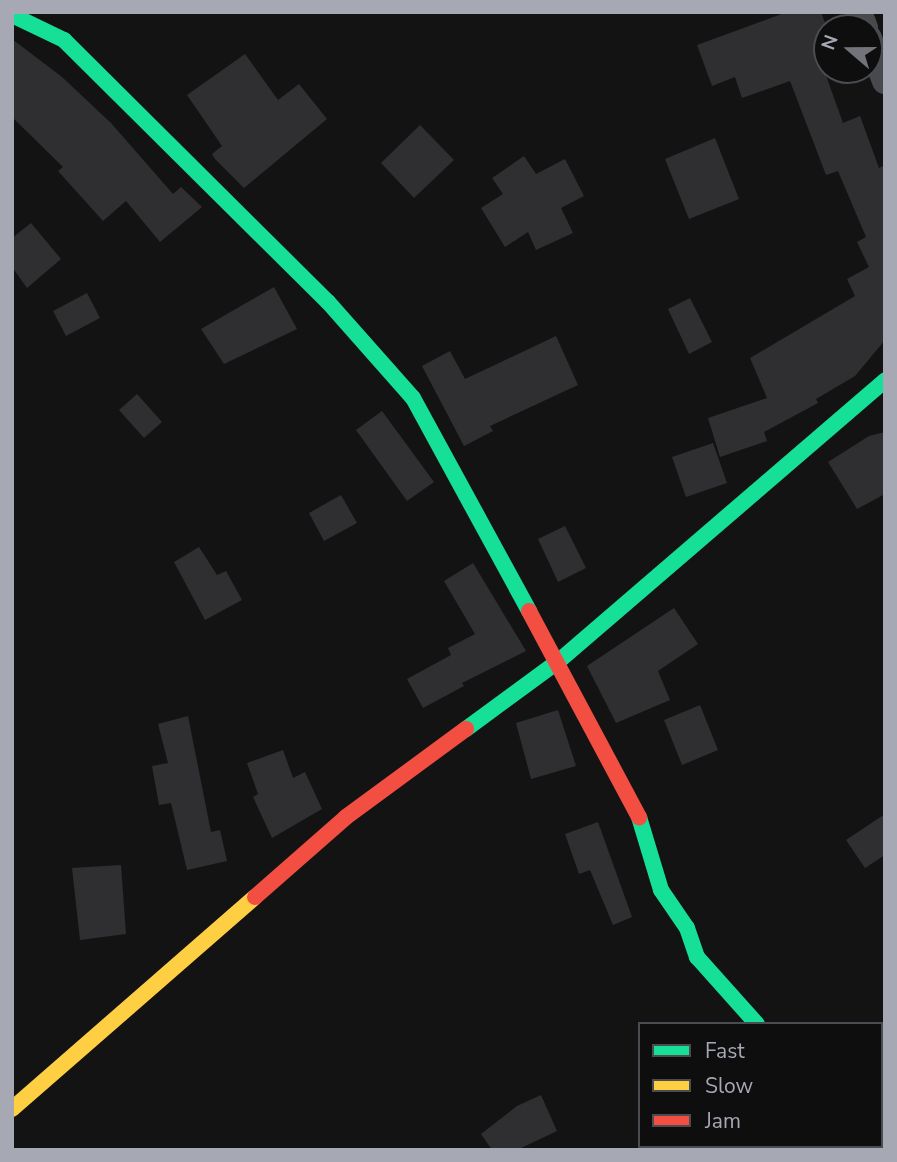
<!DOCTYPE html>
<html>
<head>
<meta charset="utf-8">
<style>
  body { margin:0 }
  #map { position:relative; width:897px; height:1162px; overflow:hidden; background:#131314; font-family:"Nunito Sans",sans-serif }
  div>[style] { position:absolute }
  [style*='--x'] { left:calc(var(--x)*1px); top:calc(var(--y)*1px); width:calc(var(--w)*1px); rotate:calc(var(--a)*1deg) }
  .building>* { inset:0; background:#2f2f31 }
  .street>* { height:26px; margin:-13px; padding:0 13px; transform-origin:13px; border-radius:13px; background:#48494c }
  .fast>* { height:16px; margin:-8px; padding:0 8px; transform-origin:8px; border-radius:8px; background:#16e098 }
  .slow>* { height:16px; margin:-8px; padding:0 8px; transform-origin:8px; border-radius:8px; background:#ffcf43 }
  .jam>* { height:16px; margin:-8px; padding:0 8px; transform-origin:8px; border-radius:8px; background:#f24e42 }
  span { translate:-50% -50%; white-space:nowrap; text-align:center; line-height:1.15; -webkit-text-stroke:5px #0e0e0f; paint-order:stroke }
  .frame { position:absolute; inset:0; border:14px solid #a6a9b3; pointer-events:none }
  .legend { position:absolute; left:638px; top:1022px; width:245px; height:126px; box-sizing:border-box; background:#0e0e0f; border:2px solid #4b4c51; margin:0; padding:9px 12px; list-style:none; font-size:21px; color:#a6a9b3 }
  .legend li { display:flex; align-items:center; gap:14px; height:35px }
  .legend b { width:35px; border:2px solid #4b4c51 }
  .north { position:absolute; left:813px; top:14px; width:70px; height:70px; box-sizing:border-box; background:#0e0e0f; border:2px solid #4b4c51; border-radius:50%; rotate:290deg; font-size:19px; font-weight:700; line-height:28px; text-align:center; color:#a6a9b3 }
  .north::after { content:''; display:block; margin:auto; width:24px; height:32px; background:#73747b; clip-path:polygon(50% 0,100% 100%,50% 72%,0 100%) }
</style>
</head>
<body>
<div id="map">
  <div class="building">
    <i style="clip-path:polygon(787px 12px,821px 12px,827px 28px,827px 53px,819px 56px,843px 123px,860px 116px,879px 168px,885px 165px,885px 340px,855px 376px,816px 399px,818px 403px,764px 432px,767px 441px,720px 457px,708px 418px,767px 398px,750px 358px,855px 296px,847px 279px,869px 267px,857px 242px,866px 237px,838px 171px,826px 175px,790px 81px,742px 98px,735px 77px,712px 86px,697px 45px)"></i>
    <i style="clip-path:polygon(12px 39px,62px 77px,111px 123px,173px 194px,181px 187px,202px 207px,160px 242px,126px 201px,103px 221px,58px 171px,63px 167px,12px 117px)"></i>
    <i style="clip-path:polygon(245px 54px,278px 100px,299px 84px,327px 119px,244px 188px,215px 159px,212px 154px,222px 146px,187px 95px)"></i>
    <i style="clip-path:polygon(420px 125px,454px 160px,414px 198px,381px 163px)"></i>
    <i style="clip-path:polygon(715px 138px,739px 199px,689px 219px,665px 159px)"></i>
    <i style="clip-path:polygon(524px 156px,536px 174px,565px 159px,584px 196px,561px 208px,573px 233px,536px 250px,528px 232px,505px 247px,481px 208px,503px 194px,492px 178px)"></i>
    <i style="clip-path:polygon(31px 223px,61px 259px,27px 288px,12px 267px,12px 238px)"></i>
    <i style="clip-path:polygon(274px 287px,297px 329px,224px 364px,201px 329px)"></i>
    <i style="clip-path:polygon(87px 293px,100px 318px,66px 336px,53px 311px)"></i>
    <i style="clip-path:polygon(690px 298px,712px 342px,689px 354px,668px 309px)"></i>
    <i style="clip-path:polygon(556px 336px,578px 385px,490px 426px,493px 431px,464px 446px,422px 366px,450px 351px,465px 379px)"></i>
    <i style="clip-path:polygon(137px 394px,162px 422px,144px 438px,119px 410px)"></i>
    <i style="clip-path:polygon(382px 411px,434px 482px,407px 501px,356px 430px)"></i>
    <i style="clip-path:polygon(885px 432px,885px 494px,857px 509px,828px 462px,869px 436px)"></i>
    <i style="clip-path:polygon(713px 443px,727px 483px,686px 497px,672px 457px)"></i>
    <i style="clip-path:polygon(341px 495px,357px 523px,324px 541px,309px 513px)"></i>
    <i style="clip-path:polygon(565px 526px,586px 568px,558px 582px,538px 539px)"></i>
    <i style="clip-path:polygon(199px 547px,217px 575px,226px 571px,242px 600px,205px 620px,174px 562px)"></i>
    <i style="clip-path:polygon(473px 563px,526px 651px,462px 683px,464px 686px,423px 708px,407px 679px,451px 655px,448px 648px,475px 634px,444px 581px)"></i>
    <i style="clip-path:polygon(674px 608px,698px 644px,658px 671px,670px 700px,616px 723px,587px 666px)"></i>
    <i style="clip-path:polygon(700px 705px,718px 750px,682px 765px,664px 720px)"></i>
    <i style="clip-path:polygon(558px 710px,576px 766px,531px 779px,516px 723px)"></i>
    <i style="clip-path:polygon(188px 716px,211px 832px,220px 830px,227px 861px,187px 870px,171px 803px,159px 805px,152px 766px,168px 763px,158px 724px)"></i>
    <i style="clip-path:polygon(283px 750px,293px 778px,305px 772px,322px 809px,272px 838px,253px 797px,258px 794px,247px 763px)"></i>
    <i style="clip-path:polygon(885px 814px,885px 855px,865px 868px,846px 840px)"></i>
    <i style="clip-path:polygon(598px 822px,632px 917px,613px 925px,590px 870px,579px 874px,565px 834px)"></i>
    <i style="clip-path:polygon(121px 865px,126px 934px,80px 940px,72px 868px)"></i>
    <i style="clip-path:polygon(541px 1095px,557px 1131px,517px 1150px,492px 1150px,481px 1134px,517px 1106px)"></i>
  </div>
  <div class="street">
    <i style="--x:859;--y:12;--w:17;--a:69"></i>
    <i style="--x:869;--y:38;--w:46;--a:69.6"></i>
    <i style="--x:865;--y:1146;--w:5;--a:53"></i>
  </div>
  <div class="fast">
    <i style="--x:12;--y:15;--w:58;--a:25.7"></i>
    <i style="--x:64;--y:40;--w:372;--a:44.8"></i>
    <i style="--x:328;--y:302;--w:128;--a:48.5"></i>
    <i style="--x:413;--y:398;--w:243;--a:61.4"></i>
    <i style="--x:466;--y:729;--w:117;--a:-36.3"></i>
    <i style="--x:560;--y:660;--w:429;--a:-40.7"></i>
    <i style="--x:639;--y:817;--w:76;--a:73.2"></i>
    <i style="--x:661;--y:890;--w:46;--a:55.6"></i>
    <i style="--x:687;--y:928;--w:31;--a:71"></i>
    <i style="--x:697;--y:957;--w:90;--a:48.2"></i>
  </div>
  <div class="slow">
    <i style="--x:12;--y:1109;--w:322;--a:-41.1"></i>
  </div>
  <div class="jam">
    <i style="--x:529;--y:611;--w:234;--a:61.9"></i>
    <i style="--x:255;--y:897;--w:121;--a:-41.3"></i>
    <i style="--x:346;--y:817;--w:149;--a:-36.3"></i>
  </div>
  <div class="frame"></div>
  <ul class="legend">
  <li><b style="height:9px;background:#16e098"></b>Fast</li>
  <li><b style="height:9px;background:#ffcf43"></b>Slow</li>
  <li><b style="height:9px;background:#f24e42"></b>Jam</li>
  </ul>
  <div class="north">N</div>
</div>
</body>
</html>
